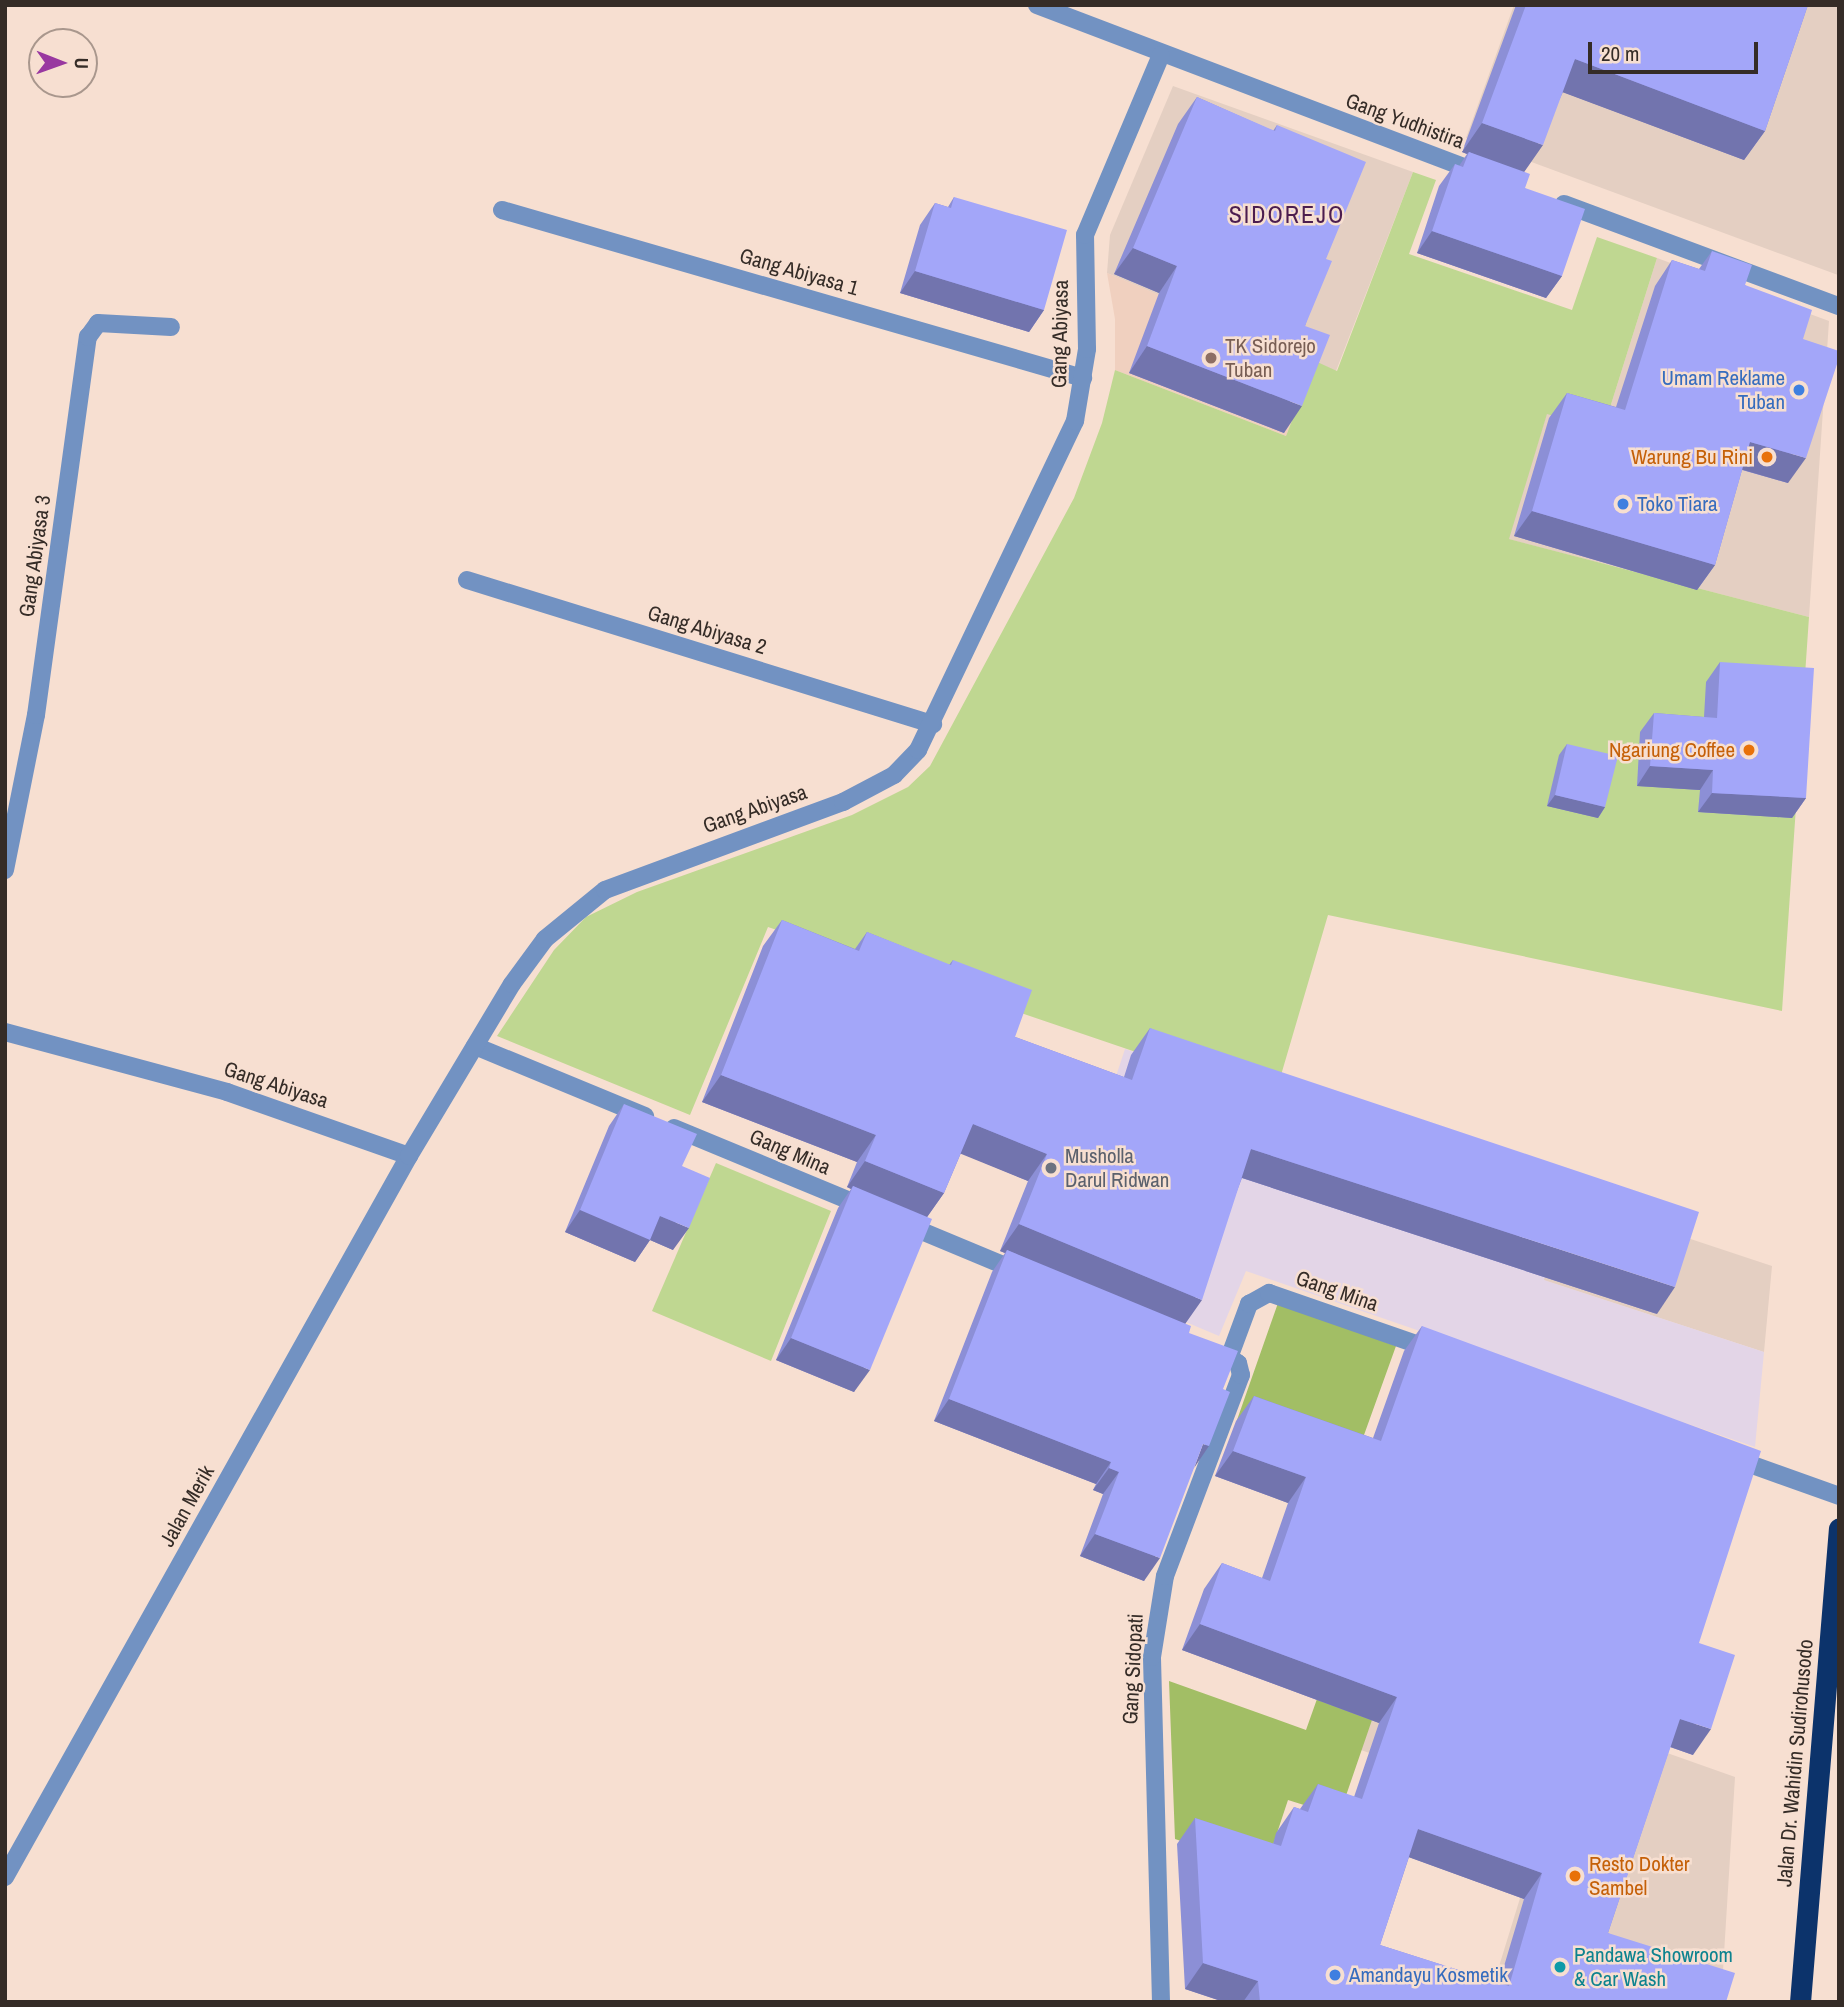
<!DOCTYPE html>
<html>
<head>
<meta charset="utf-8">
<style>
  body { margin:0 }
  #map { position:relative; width:1844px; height:2007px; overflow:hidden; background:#f7dfd1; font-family:"Archivo Narrow",sans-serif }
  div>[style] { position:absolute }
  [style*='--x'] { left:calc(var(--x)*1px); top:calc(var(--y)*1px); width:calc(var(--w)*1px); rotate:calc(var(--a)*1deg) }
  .commercial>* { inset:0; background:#e4cfc2 }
  .industrial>* { inset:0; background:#e3d5e7 }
  .built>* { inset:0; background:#f0d0bf }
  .green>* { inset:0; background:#bfd791 }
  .forest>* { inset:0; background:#a2be65 }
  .minor>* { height:18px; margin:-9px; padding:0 9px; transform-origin:9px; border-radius:9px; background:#7292c2 }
  .highway>* { height:21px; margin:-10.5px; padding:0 10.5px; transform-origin:10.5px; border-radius:10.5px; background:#0c336b }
  .wall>* { inset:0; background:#8c8fd6 }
  .shaded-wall>* { inset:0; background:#7274ae }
  .building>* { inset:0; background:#a3a6f9 }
  .dots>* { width:19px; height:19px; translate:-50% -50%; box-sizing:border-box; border:4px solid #f7dfd1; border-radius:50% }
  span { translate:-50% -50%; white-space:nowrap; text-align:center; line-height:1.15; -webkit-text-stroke:5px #f7dfd1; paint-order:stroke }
  .street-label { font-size:21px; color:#352c27 }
  .education-label { font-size:21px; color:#785e54 }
  .left { translate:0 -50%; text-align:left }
  .shop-label { font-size:21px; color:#366cbe }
  .right { translate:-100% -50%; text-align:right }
  .food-label { font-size:21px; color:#c56008 }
  .worship-label { font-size:21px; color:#5b616d }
  .culture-label { font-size:21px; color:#0d838f }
  .quarter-label { font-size:24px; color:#4c1d4f; letter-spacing:2px }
  .frame { position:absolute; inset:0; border:7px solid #352c27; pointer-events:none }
  .north { position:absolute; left:28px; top:28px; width:70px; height:70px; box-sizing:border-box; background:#f7dfd1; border:2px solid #a9978d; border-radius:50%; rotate:91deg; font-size:19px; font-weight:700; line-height:28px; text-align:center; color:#352c27 }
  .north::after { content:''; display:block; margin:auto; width:24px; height:32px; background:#9938a0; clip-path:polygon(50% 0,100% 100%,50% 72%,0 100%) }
  .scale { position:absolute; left:1588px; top:42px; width:170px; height:32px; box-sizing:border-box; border:4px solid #352c27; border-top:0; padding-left:9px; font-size:21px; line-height:24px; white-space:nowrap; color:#352c27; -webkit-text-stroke:5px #f7dfd1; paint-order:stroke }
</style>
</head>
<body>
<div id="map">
  <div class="commercial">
    <i style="clip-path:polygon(1514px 5px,1839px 5px,1838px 275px,1466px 138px)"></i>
    <i style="clip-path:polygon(1173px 86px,1413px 172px,1336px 371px,1107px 273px,1110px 235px)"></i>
    <i style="clip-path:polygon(1657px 258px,1829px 321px,1809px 617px,1508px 539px,1547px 413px,1603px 430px)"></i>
    <i style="clip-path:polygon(1570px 1199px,1772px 1266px,1764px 1352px,1543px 1280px)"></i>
    <i style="clip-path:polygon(1394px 1656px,1735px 1777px,1721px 2002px,1488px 2002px,1545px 1817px,1361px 1750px)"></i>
  </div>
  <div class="industrial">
    <i style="clip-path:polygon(1125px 1049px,1570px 1199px,1544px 1280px,1764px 1352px,1755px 1447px,1246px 1271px,1219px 1336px,1053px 1266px)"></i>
  </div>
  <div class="built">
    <i style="clip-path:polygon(1107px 273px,1315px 361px,1286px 436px,1115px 370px,1115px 319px)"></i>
  </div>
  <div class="green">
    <i style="clip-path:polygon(1413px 172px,1436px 180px,1409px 254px,1572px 310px,1597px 237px,1657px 258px,1603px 430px,1547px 414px,1509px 539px,1809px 617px,1782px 1011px,1328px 915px,1274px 1099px,768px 927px,690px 1115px,497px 1036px,554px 950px,586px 917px,637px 892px,852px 815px,908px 787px,930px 766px,1074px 498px,1102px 423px,1115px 370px,1286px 436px,1315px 361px,1337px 371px)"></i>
    <i style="clip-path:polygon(716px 1163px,831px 1211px,771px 1361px,652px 1311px)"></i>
  </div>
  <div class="forest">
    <i style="clip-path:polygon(1278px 1303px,1396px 1346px,1355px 1460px,1450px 1493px,1339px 1816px,1288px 1800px,1265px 1869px,1175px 1839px,1169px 1681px,1306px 1730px,1373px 1541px,1237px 1420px)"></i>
  </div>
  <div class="minor">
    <i style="--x:1037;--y:5;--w:476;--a:20.8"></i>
    <i style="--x:1564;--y:204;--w:293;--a:20.4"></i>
    <i style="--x:502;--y:210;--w:605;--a:16.13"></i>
    <i style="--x:467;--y:580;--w:488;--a:17.2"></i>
    <i style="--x:5;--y:870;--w:158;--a:-78.7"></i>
    <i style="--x:36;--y:715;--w:382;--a:-82.2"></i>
    <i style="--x:88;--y:337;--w:17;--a:-54"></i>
    <i style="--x:98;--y:323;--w:73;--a:3.1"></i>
    <i style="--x:5;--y:1032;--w:230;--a:15.1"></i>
    <i style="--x:227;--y:1092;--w:193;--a:19.4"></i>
    <i style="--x:475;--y:1046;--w:184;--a:22.4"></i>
    <i style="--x:674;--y:1128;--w:207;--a:22.5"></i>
    <i style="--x:907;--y:1225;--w:122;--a:22.6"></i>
    <i style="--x:1217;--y:1354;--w:13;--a:18"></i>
    <i style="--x:1229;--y:1358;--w:58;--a:-69.7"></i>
    <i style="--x:1249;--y:1304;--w:23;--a:-29"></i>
    <i style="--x:1269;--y:1293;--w:171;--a:19.1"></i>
    <i style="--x:1733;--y:1458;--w:113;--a:19.7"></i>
    <i style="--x:5;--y:1877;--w:826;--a:-60.74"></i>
    <i style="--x:409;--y:1156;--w:200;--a:-59.1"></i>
    <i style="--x:512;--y:984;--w:56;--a:-53.7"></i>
    <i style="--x:545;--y:939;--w:77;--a:-39.2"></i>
    <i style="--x:605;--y:890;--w:254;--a:-20.3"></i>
    <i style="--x:843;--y:802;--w:58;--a:-27.9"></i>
    <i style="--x:894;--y:775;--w:35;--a:-46"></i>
    <i style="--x:918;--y:750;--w:365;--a:-64.5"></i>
    <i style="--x:1075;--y:421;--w:73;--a:-80.5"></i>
    <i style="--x:1087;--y:349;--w:114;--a:-91"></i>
    <i style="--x:1085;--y:235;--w:195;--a:-67.1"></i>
    <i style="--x:1161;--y:2002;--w:345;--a:-91.5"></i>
    <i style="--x:1152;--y:1657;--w:82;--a:-80.9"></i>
    <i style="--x:1165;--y:1576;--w:215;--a:-69.3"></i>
    <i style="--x:1241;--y:1375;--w:12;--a:-104"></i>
    <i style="--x:1238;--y:1363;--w:10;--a:-151"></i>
  </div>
  <div class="highway">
    <i style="--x:1800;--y:2002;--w:475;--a:-85.3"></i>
  </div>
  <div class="wall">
    <i style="clip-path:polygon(1516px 5px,1808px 5px,1765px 131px,1744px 160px,1563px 92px,1524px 172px,1525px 188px,1562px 276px,1546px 298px,1417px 253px,1439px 186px,1455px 164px,1459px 166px,1467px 154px,1462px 152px)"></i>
    <i style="clip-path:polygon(1197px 97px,1273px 131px,1277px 125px,1326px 259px,1305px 326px,1284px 433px,1129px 373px,1159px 293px,1114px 274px,1178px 124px)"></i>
    <i style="clip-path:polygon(954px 197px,1044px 310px,1029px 332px,900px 293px,920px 225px,935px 203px,948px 207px)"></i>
    <i style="clip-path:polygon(1712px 251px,1745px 285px,1803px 339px,1788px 483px,1742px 470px,1715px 565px,1697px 590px,1514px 536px,1549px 418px,1567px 393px,1616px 407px,1655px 286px,1672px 260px,1699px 269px)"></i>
    <i style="clip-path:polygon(1720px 662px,1806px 798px,1792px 818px,1698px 812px,1700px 790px,1637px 786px,1640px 732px,1654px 713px,1704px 717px,1706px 682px)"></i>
    <i style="clip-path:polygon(1567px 744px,1605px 807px,1598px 818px,1547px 806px,1559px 755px)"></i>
    <i style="clip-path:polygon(782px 920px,855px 949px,867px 932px,949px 965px,953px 960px,1015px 1037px,1124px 1077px,1131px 1055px,1150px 1028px,1657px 1314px,1242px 1178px,1185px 1324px,1189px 1333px,1194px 1467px,1144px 1581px,1080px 1556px,1103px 1494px,1093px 1490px,1096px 1484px,934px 1421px,992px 1272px,1005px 1253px,1000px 1251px,1028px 1181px,961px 1153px,944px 1193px,927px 1217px,854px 1392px,776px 1360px,838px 1208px,851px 1189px,847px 1187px,857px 1162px,702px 1102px,763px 946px)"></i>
    <i style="clip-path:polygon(624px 1104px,682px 1166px,673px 1250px,650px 1240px,635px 1262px,565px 1232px,609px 1126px)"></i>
    <i style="clip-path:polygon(evenodd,1422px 1326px,1699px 1643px,1693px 1755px,1670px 1747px,1608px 1933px,1726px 2002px,1224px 2002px,1185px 1989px,1177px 1844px,1195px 1818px,1273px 1844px,1276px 1833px,1294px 1807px,1300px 1809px,1318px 1784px,1354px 1797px,1379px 1723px,1182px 1650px,1204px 1589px,1222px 1563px,1262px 1578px,1288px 1503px,1215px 1476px,1236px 1421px,1254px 1396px,1373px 1438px,1404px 1351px,1422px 1326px,1409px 1857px,1524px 1899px,1499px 1983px,1380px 1945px,1409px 1857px)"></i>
  </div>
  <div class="shaded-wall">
    <i style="clip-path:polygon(1575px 59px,1765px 131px,1744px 160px,1554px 89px)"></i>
    <i style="clip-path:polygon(1482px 123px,1543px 145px,1522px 175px,1469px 152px,1467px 154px,1462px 152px)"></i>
    <i style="clip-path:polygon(1432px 231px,1562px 276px,1546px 298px,1417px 253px)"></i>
    <i style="clip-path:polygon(1133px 248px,1177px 266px,1159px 293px,1114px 274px)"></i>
    <i style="clip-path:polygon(915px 271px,1044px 310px,1029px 332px,900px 293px)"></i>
    <i style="clip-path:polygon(1147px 346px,1302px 406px,1284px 433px,1129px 373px)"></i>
    <i style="clip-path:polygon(1750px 442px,1806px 458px,1788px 483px,1733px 467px)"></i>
    <i style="clip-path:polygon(1532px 511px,1715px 565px,1697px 590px,1514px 536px)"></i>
    <i style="clip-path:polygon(1650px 766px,1713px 770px,1700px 790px,1637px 786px)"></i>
    <i style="clip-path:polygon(1712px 793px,1806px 798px,1792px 818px,1698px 812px)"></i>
    <i style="clip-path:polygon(1555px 795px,1605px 807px,1598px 818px,1547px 806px)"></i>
    <i style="clip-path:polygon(721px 1075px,876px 1135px,857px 1162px,702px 1102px)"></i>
    <i style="clip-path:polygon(973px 1124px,1047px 1154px,1028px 1181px,954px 1151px)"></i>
    <i style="clip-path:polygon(1251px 1149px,1675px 1287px,1657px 1314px,1233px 1175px)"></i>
    <i style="clip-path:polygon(865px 1161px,944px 1193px,925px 1220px,853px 1186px,851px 1189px,847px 1187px)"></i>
    <i style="clip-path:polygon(580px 1210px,660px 1216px,689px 1228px,673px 1250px,650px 1240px,635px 1262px,565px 1232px)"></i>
    <i style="clip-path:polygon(1019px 1224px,1202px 1300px,1183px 1327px,1007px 1250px,1005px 1253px,1000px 1251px)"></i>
    <i style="clip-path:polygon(791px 1338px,870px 1370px,854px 1392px,776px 1360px)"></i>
    <i style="clip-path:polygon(949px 1399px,1111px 1462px,1096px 1484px,934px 1421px)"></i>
    <i style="clip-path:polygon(1203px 1444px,1209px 1446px,1194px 1468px)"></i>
    <i style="clip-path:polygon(1233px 1451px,1306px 1477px,1288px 1503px,1215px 1476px)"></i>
    <i style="clip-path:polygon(1109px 1468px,1119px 1472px,1103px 1494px,1093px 1490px)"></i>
    <i style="clip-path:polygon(1095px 1534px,1160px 1558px,1144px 1581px,1080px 1556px)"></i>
    <i style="clip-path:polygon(1200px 1624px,1397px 1697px,1379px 1723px,1182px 1650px)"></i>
    <i style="clip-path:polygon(1680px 1719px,1711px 1729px,1693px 1755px,1662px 1744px)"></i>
    <i style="clip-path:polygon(1418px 1829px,1542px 1873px,1524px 1899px,1400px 1854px)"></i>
    <i style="clip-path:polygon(1203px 1963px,1258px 1981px,1243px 2002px,1224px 2002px,1185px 1989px)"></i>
  </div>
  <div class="building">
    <i style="clip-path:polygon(1526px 5px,1808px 5px,1765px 131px,1575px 59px,1543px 145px,1482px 123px)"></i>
    <i style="clip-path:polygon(1197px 97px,1275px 131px,1277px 125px,1366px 162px,1326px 259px,1332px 261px,1305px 326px,1330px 335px,1302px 406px,1147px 346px,1177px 266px,1133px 248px)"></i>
    <i style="clip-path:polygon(1469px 152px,1530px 174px,1525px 188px,1585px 209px,1562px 276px,1432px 231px,1455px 164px,1463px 167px)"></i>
    <i style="clip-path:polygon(954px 197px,1067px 230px,1044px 310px,915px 271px,935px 203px,951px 208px)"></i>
    <i style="clip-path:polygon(1712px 251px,1752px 265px,1745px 285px,1812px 310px,1803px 339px,1839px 351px,1839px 358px,1806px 458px,1750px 442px,1715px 565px,1532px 511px,1567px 393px,1625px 410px,1672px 260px,1705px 271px)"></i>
    <i style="clip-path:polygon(1720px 662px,1814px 668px,1806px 798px,1712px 793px,1713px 770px,1650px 766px,1654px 713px,1717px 718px)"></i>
    <i style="clip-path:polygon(1567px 744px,1618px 756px,1605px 807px,1555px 795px)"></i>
    <i style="clip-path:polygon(782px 920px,859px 951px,867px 932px,951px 965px,953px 960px,1032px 990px,1015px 1037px,1132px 1080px,1150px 1028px,1699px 1212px,1675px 1287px,1251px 1149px,1202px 1300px,1019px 1224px,1047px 1154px,973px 1124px,944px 1193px,865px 1161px,876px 1135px,721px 1075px)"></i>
    <i style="clip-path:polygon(624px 1104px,697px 1134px,682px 1166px,710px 1178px,689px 1228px,660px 1216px,650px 1240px,580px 1210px)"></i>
    <i style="clip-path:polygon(853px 1186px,932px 1219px,870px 1370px,791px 1338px)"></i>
    <i style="clip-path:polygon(1007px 1250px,1191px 1326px,1189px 1333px,1238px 1351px,1223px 1389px,1230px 1392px,1209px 1446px,1203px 1444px,1160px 1558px,1095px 1534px,1119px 1472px,1109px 1468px,1111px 1462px,949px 1399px)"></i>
    <i style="clip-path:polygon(evenodd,1422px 1326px,1761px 1451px,1699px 1643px,1735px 1655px,1711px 1729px,1680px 1719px,1608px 1933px,1735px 1973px,1726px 2002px,1260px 2002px,1258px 1981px,1203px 1963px,1195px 1818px,1281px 1846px,1294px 1807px,1308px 1812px,1318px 1784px,1362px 1799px,1397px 1697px,1200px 1624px,1222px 1563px,1270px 1581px,1306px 1477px,1233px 1451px,1254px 1396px,1381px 1441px,1422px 1326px,1418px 1829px,1542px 1873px,1509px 1986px,1380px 1945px,1418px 1829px)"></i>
  </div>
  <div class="dots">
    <i style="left:1211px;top:358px;background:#8d6e63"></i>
    <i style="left:1799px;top:390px;background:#3f7fe0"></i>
    <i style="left:1767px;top:457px;background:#e8710a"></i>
    <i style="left:1623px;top:504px;background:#3f7fe0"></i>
    <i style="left:1749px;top:750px;background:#e8710a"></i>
    <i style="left:1051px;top:1168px;background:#6b7280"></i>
    <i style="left:1575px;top:1876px;background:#e8710a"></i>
    <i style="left:1560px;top:1967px;background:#0f9aa8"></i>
    <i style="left:1335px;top:1975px;background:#3f7fe0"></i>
  </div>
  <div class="street-label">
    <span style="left:1405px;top:121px;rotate:20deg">Gang Yudhistira</span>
    <span style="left:799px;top:272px;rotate:16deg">Gang Abiyasa 1</span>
    <span style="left:1060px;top:334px;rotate:-89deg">Gang Abiyasa</span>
    <span style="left:35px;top:556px;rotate:-82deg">Gang Abiyasa 3</span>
    <span style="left:707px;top:630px;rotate:17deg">Gang Abiyasa 2</span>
    <span style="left:755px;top:809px;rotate:-19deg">Gang Abiyasa</span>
    <span style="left:276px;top:1085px;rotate:18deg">Gang Abiyasa</span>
    <span style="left:790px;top:1152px;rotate:23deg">Gang Mina</span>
    <span style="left:1337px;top:1291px;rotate:19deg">Gang Mina</span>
    <span style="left:187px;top:1506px;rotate:-61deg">Jalan Merik</span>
    <span style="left:1133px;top:1669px;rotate:-87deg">Gang Sidopati</span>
    <span style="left:1795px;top:1763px;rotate:-85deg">Jalan Dr. Wahidin Sudirohusodo</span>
  </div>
  <div class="education-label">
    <span class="left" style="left:1225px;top:358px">TK Sidorejo<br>Tuban</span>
  </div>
  <div class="shop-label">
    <span class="right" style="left:1785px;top:390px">Umam Reklame<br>Tuban</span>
    <span class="left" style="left:1637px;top:504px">Toko Tiara</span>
    <span class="left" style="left:1349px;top:1975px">Amandayu Kosmetik</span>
  </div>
  <div class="food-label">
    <span class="right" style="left:1753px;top:457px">Warung Bu Rini</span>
    <span class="right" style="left:1735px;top:750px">Ngariung Coffee</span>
    <span class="left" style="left:1589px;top:1876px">Resto Dokter<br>Sambel</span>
  </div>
  <div class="worship-label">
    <span class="left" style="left:1065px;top:1168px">Musholla<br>Darul Ridwan</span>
  </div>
  <div class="culture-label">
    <span class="left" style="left:1574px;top:1967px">Pandawa Showroom<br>&amp; Car Wash</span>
  </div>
  <div class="quarter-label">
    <span style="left:1287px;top:215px">SIDOREJO</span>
  </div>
  <div class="frame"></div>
  <div class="north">U</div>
  <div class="scale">20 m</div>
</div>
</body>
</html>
